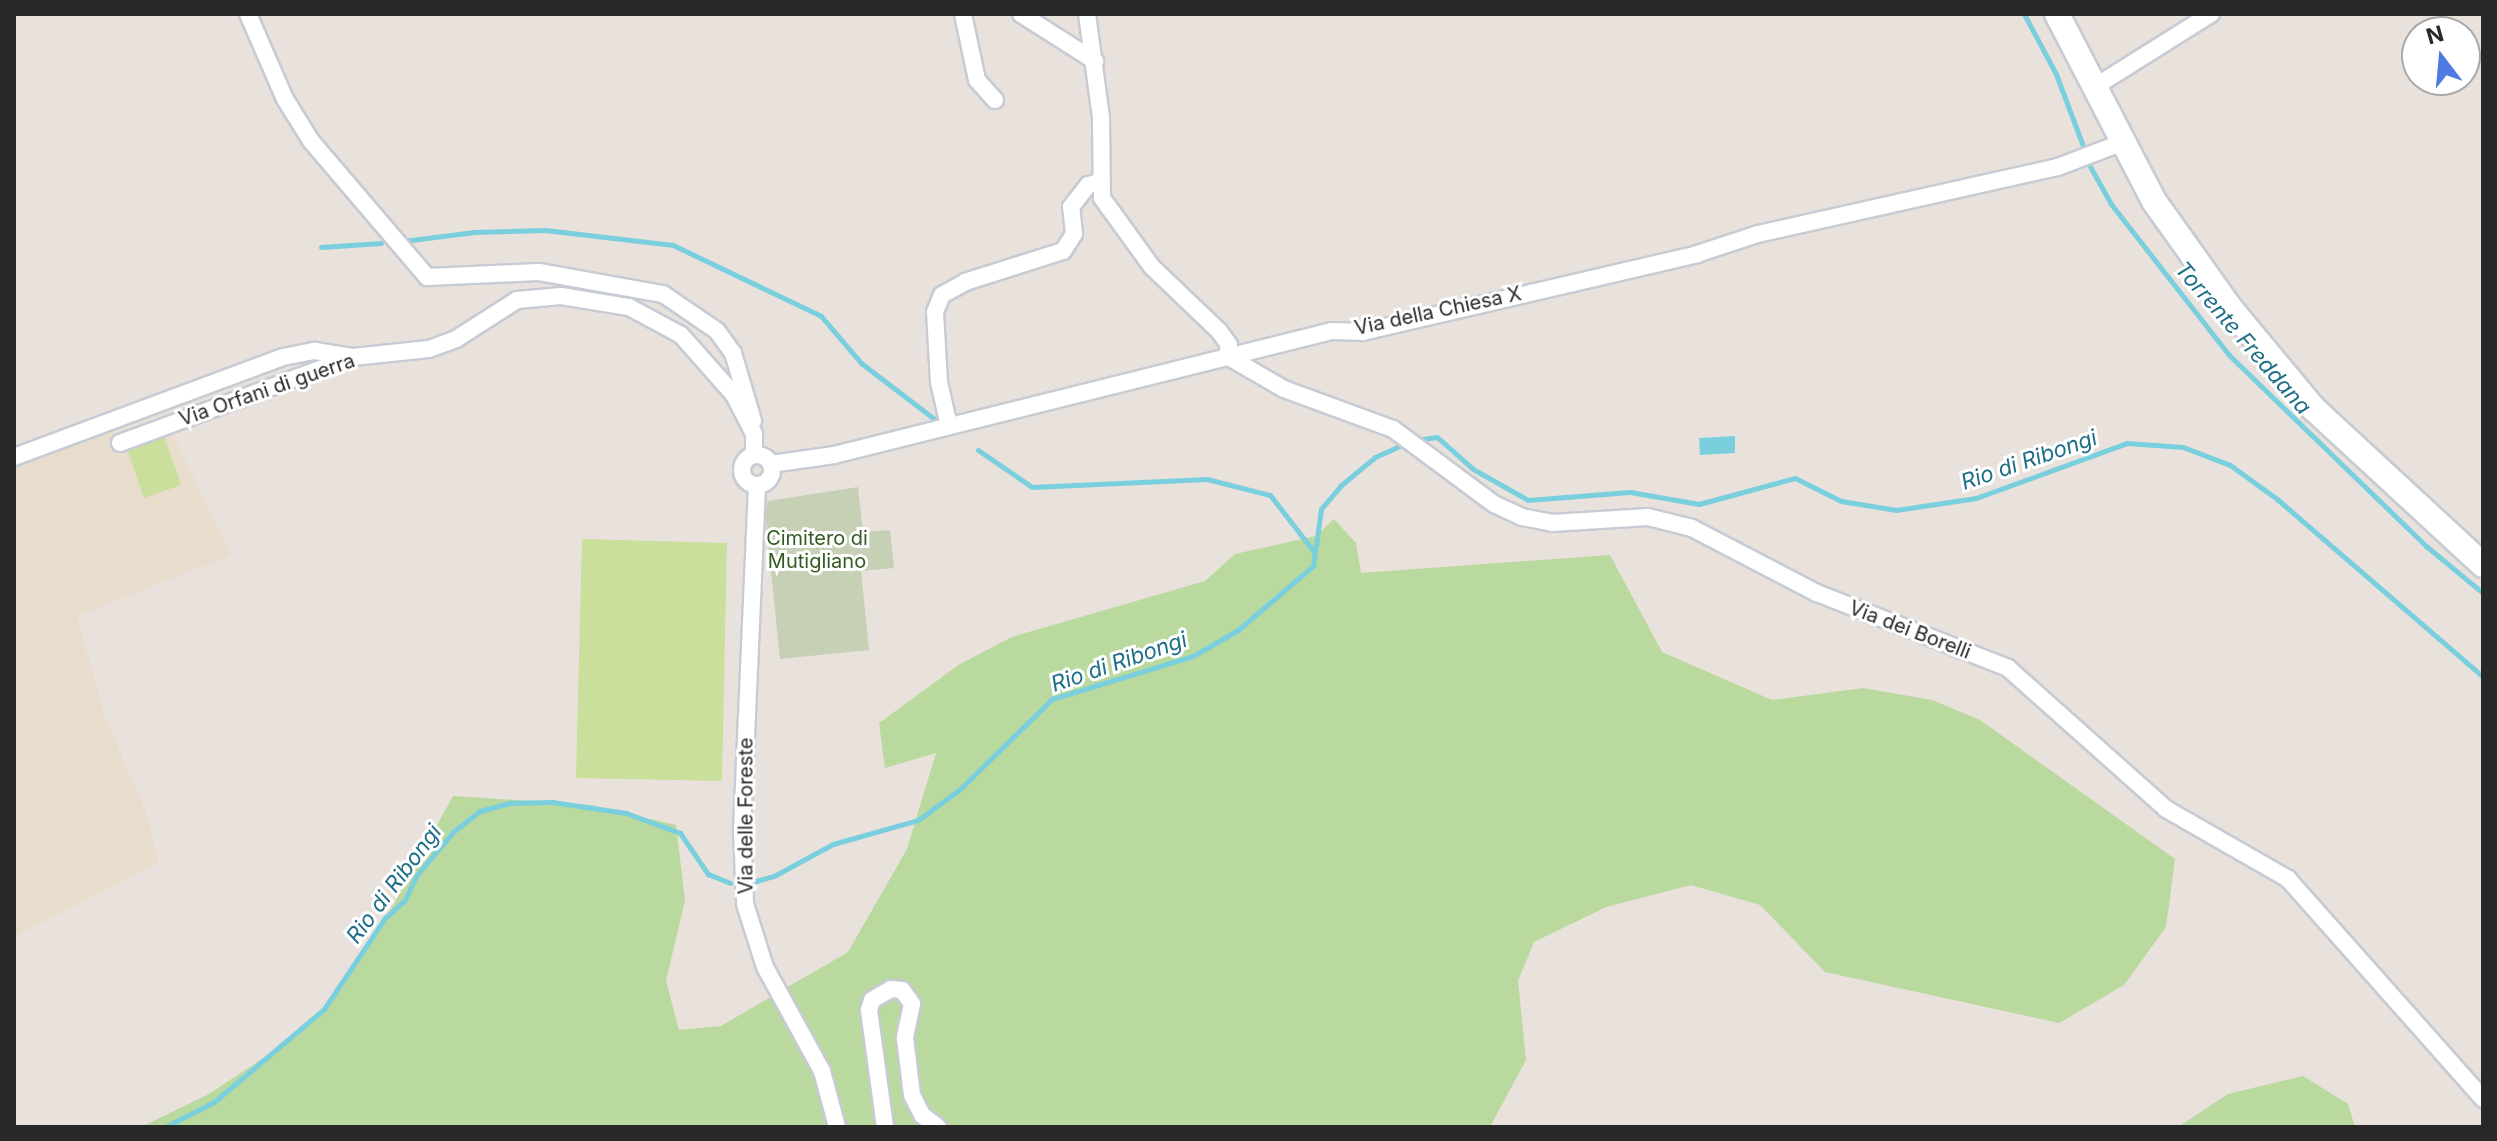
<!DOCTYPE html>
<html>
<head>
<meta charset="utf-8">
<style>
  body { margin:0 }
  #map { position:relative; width:2497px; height:1141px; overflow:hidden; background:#e9e1db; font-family:Inter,sans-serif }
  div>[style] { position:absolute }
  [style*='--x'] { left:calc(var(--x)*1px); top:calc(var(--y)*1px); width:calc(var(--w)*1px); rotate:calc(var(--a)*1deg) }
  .education>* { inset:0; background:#e8dccc }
  .green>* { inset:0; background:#b9d99e }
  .cemetery>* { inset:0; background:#c5d0b4 }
  .pitch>* { inset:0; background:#cadf9b }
  .water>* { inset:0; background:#7acfde }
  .stream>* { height:5px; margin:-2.5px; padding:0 2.5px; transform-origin:2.5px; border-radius:2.5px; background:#7acfde }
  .roads { filter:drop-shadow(2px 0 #c7cbd4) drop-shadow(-2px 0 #c7cbd4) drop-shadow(0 2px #c7cbd4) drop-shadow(0 -2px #c7cbd4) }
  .street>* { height:16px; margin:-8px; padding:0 8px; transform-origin:8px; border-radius:8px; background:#fff }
  .street>.ring { margin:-8px; padding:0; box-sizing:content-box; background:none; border:16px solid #fff; border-radius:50% }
  .secondary>* { height:24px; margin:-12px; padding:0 12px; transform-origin:12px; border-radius:12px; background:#fff }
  span { translate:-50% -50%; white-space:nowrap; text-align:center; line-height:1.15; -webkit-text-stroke:6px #fff; paint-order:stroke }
  .street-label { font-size:20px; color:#282828 }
  .park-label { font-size:20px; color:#345b22 }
  .water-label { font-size:22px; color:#1d6e86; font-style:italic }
  .frame { position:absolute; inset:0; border:16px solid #282828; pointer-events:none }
  .north { position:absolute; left:2401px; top:16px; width:80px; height:80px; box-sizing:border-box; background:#fff; border:2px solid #a9a9a9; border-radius:50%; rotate:344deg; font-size:22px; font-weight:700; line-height:32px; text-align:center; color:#282828 }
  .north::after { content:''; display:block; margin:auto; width:28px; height:36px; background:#4e7be3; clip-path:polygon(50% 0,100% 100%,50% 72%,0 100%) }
</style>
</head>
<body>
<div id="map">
  <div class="education">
    <i style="clip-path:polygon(115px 429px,120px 442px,171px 431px,231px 555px,77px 616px,105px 717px,148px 818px,158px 863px,14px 937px,14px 464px)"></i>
  </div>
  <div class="green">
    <i style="clip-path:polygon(1334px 519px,1356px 543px,1361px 573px,1610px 555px,1662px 652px,1772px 700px,1863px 688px,1932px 700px,1980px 720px,2175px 859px,2166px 927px,2124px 985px,2059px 1023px,1825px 972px,1760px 905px,1691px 885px,1606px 907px,1534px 942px,1518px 981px,1526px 1060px,1490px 1127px,141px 1127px,207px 1095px,291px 1040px,324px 1009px,394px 904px,453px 796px,591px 805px,676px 825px,685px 900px,666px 981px,679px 1030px,721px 1026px,848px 952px,907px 849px,936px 753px,885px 768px,879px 723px,960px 664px,1012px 637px,1205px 581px,1235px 554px,1316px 536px)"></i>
    <i style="clip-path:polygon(2303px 1076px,2348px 1104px,2355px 1127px,2178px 1127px,2228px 1094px)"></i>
  </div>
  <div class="cemetery">
    <i style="clip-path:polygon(858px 487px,863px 532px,890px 530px,894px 568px,861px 571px,869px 650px,780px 659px,765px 512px,768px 501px)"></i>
  </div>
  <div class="pitch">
    <i style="clip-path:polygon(163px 433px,181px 485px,144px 498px,126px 446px)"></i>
    <i style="clip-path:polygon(582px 539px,727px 543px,722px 781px,576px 778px)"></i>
  </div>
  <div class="water">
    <i style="clip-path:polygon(1735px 436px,1735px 453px,1700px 455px,1699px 438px)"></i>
  </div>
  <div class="stream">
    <i style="--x:2024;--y:14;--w:68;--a:61.9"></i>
    <i style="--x:2056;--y:74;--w:82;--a:69.4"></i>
    <i style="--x:2087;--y:161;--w:49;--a:60.8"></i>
    <i style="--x:2111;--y:204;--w:192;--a:52"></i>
    <i style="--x:2229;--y:355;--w:274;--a:44.1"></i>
    <i style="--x:2426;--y:546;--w:74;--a:39.5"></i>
    <i style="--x:403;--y:241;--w:72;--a:-7.2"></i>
    <i style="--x:474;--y:232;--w:71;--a:-1.6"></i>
    <i style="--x:545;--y:230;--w:129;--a:6.7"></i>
    <i style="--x:673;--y:245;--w:164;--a:25.6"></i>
    <i style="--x:821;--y:316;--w:62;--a:49.6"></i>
    <i style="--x:861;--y:363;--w:96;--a:37.3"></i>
    <i style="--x:321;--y:247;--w:60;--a:-3.8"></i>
    <i style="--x:1416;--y:440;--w:21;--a:-8"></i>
    <i style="--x:1437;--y:437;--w:48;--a:41.6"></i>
    <i style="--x:1473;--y:469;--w:63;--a:29.4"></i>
    <i style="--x:1528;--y:500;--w:102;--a:-4.5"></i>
    <i style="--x:1630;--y:492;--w:70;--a:9.9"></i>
    <i style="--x:1699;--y:504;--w:99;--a:-15.2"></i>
    <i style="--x:1795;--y:478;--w:51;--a:26.6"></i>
    <i style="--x:1841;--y:501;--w:56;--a:9.3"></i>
    <i style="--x:1896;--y:510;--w:81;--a:-8.5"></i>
    <i style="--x:1976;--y:498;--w:161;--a:-20"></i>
    <i style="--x:2127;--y:443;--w:56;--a:4.1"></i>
    <i style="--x:2183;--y:447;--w:50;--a:21"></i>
    <i style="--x:2230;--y:465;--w:58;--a:35.9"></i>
    <i style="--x:2277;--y:499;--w:272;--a:40.8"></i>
    <i style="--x:978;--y:450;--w:65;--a:34.4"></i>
    <i style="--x:1032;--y:487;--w:175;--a:-2.6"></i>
    <i style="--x:1207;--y:479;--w:65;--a:14.3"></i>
    <i style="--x:1270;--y:495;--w:73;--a:52.2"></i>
    <i style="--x:749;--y:883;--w:26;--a:-16"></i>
    <i style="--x:774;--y:876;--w:67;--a:-28.5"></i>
    <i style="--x:833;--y:844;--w:88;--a:-15.8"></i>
    <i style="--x:918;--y:820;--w:52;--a:-36.4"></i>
    <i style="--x:960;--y:789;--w:129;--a:-44.4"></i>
    <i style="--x:1052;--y:699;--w:147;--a:-17"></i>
    <i style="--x:1193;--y:656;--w:52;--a:-30"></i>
    <i style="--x:1238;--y:630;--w:99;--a:-40.5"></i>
    <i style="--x:1313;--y:566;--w:58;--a:-82"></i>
    <i style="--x:1321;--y:509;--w:30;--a:-50"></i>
    <i style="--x:1340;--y:486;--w:45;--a:-39.6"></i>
    <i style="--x:1375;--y:457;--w:35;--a:-24"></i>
    <i style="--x:165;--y:1127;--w:55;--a:-27"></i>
    <i style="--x:214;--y:1102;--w:144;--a:-40.2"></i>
    <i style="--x:324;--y:1009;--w:110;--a:-56.2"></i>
    <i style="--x:385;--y:918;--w:27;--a:-42"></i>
    <i style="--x:405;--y:900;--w:26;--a:-65"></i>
    <i style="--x:416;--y:876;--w:57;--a:-49.9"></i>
    <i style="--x:453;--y:832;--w:34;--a:-38"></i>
    <i style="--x:480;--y:811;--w:30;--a:-15"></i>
    <i style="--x:509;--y:803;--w:43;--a:-1.3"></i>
    <i style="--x:552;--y:802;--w:75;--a:8.5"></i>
    <i style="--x:626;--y:813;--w:58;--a:20.3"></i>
    <i style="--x:680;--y:833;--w:50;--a:55.7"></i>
    <i style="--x:708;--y:874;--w:24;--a:22"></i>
  </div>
  <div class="roads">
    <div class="street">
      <i style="--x:248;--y:14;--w:93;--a:66.5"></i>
      <i style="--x:285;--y:99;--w:49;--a:58.2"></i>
      <i style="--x:311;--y:141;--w:179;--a:49.5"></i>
      <i style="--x:427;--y:277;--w:112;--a:-2.6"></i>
      <i style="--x:539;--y:272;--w:126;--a:10.1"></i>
      <i style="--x:663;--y:294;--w:65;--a:34.4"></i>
      <i style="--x:717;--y:331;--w:27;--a:54"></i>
      <i style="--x:733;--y:353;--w:71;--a:73.6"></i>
      <i style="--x:963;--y:14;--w:67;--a:78"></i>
      <i style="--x:977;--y:80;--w:27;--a:48"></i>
      <i style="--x:1021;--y:14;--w:88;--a:32.4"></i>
      <i style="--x:1087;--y:14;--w:105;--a:82.3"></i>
      <i style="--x:1101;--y:118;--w:80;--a:89.3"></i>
      <i style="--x:1102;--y:198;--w:85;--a:54.1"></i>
      <i style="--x:1152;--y:267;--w:93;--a:43.7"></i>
      <i style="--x:1219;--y:331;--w:17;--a:54"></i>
      <i style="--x:1229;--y:345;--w:11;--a:100"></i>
      <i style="--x:1227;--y:356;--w:66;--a:30.1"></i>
      <i style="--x:1284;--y:389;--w:116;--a:20.2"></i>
      <i style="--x:1393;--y:429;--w:126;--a:36.6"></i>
      <i style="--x:1494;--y:504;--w:31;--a:25"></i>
      <i style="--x:1522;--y:517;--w:31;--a:11"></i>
      <i style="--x:1552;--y:523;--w:96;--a:-3.6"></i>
      <i style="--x:1648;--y:517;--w:45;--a:14"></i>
      <i style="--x:1692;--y:528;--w:141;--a:27.5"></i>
      <i style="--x:1817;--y:593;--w:205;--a:21.4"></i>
      <i style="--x:2008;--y:668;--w:212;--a:41.7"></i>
      <i style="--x:2166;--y:809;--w:141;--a:29.8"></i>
      <i style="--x:2288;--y:879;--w:294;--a:48.4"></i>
      <i style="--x:2096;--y:86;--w:136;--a:-32.1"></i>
      <i style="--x:949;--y:426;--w:45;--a:-102.8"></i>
      <i style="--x:939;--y:382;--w:70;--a:-93.3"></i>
      <i style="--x:935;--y:312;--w:18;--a:-68"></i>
      <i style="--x:942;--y:295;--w:26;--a:-29"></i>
      <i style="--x:965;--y:282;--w:103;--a:-17.6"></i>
      <i style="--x:1063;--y:251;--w:20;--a:-57"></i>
      <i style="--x:1074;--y:234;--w:27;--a:-96"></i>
      <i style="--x:1071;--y:207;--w:28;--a:-52"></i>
      <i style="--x:1088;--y:185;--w:12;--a:-14"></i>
      <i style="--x:120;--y:443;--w:248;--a:-20.3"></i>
      <i style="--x:353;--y:357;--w:76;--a:-6"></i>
      <i style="--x:429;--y:349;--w:29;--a:-20"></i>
      <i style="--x:456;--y:339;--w:72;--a:-32.6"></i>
      <i style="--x:517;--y:300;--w:44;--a:-5.2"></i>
      <i style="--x:561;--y:296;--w:69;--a:9.2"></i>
      <i style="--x:629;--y:307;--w:59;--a:28.3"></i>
      <i style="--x:681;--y:335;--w:80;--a:48.5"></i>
      <i style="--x:734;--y:395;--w:44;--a:62.9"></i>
      <i style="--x:754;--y:434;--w:21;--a:90"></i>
      <i class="ring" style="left:742px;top:455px;width:14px;height:14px"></i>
      <i style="--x:14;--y:457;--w:287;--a:-20.4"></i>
      <i style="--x:283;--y:357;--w:33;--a:-11"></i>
      <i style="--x:315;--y:351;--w:36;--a:9"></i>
      <i style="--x:771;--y:464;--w:64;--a:-8.1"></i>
      <i style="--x:834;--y:455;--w:513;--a:-13.98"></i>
      <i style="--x:1332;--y:331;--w:31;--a:2"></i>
      <i style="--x:1363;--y:332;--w:343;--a:-13.1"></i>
      <i style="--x:1697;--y:254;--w:64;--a:-18.2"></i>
      <i style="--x:1758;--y:234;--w:307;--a:-12.6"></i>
      <i style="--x:2058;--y:167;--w:70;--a:-21"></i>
      <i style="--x:757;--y:486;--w:345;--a:92.5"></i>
      <i style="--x:742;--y:831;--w:73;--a:87.6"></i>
      <i style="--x:745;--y:904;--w:66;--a:72.4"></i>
      <i style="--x:765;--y:967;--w:119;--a:61.3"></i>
      <i style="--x:822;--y:1071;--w:58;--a:75"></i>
      <i style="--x:885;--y:1127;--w:118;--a:-97.8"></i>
      <i style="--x:869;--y:1010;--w:10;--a:-73"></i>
      <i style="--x:872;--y:1000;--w:22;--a:-30"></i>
      <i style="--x:891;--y:989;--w:11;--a:5"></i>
      <i style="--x:902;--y:990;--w:17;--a:54"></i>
      <i style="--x:912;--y:1004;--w:35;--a:102"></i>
      <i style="--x:905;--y:1038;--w:57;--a:83"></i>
      <i style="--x:912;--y:1095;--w:22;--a:63"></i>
      <i style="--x:922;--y:1115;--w:20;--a:37"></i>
    </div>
    <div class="secondary">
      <i style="--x:2057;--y:14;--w:211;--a:62.6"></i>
      <i style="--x:2154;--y:201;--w:131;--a:54.6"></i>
      <i style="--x:2230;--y:308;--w:131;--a:50.3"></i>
      <i style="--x:2314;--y:409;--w:230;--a:42.7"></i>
    </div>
  </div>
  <div class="street-label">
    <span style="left:1438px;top:311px;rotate:-12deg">Via della Chiesa X</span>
    <span style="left:267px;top:390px;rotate:-19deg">Via Orfani di guerra</span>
    <span style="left:1910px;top:630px;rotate:21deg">Via dei Borelli</span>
    <span style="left:746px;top:816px;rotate:-90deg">Via delle Foreste</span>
  </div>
  <div class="park-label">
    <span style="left:817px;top:550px">Cimitero di<br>Mutigliano</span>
  </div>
  <div class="water-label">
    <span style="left:2243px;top:338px;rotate:49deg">Torrente Freddana</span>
    <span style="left:2029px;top:460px;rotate:-19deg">Rio di Ribongi</span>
    <span style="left:1119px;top:662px;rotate:-19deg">Rio di Ribongi</span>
    <span style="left:394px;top:884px;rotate:-53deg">Rio di Ribongi</span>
  </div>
  <div class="frame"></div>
  <div class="north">N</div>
</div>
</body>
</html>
